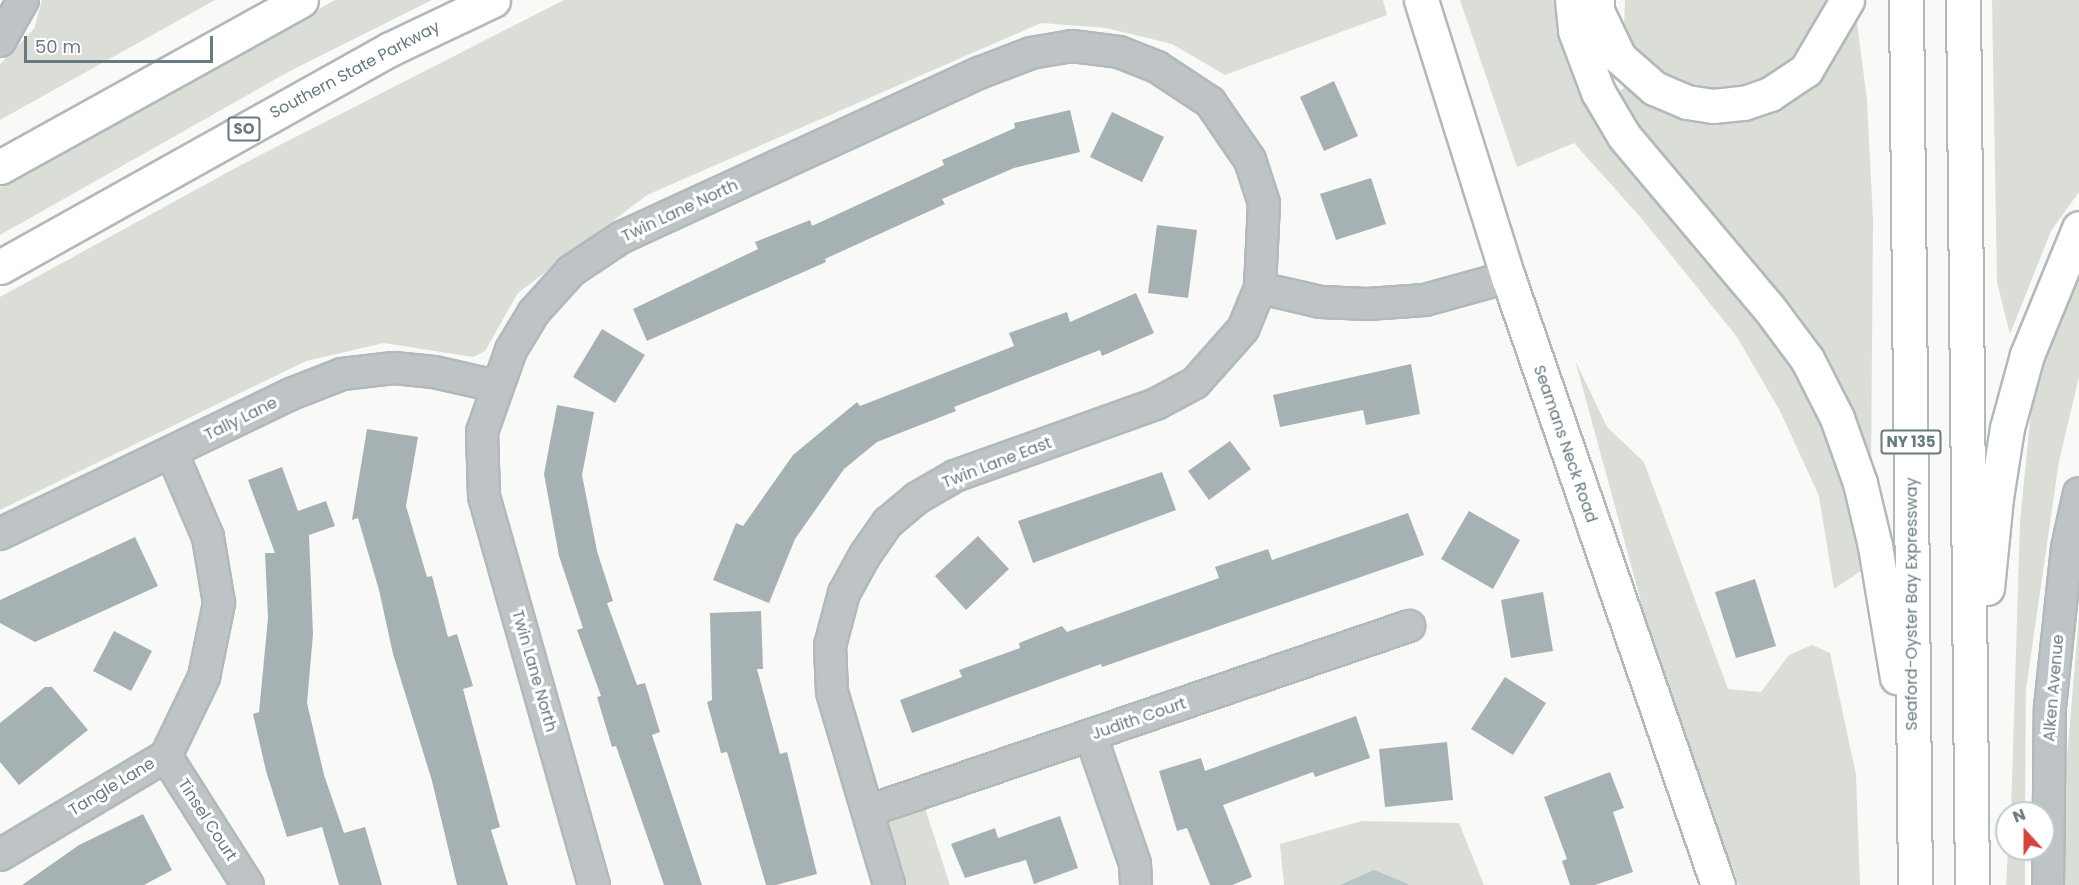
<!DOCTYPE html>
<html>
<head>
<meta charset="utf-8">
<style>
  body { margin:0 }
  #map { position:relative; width:2079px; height:885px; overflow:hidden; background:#f9f9f8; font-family:Poppins,sans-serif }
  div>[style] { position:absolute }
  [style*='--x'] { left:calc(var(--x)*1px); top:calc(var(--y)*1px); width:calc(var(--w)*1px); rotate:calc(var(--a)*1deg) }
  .green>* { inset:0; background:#dbded7 }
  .water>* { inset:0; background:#b7c5c6 }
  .building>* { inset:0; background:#a6b1b4 }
  .roads { filter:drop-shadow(2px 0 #b1b9bb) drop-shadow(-2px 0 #b1b9bb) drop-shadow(0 2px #b1b9bb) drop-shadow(0 -2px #b1b9bb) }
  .street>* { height:30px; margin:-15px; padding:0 15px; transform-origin:15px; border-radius:15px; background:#bec4c6 }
  .secondary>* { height:33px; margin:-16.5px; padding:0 16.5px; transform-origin:16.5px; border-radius:16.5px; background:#fff }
  .highway>* { height:33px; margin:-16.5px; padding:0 16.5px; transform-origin:16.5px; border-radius:16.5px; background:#fff }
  span { translate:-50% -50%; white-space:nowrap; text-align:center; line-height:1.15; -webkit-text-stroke:6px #fff; paint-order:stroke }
  .shield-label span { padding:2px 4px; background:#fff; border:2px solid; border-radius:4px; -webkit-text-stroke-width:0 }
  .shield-label { font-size:15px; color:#667a80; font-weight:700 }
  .street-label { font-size:16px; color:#667a80 }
  .north { position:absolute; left:1995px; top:801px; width:60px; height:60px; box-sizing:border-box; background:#fff; border:2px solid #c2cacc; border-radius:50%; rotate:339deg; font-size:16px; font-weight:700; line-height:24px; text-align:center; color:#667a80 }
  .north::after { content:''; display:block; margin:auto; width:21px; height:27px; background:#d4433d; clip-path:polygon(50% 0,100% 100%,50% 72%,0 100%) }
  .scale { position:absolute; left:24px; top:36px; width:189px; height:27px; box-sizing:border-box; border:3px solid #667a80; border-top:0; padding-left:8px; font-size:18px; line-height:21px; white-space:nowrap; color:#667a80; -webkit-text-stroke:4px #fff; paint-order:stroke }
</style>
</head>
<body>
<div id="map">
  <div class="green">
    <i style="clip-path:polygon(42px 0,215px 0,0 120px,0 64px,34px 29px)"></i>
    <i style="clip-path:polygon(335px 0,432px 0,290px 71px,0 235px,0 187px)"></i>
    <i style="clip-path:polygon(564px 0,1383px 0,1387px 15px,1225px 75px,1172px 44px,1106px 28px,1041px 23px,647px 195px,518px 293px,485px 351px,473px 357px,384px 343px,306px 361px,0 510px,0 297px,241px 165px)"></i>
    <i style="clip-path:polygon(1460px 0,1557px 0,1581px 94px,1627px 161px,1773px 326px,1847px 475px,1861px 571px,1834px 589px,1819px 496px,1780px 411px,1737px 337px,1642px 219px,1574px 143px,1517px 167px)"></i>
    <i style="clip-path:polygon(1625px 0,1829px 0,1823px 20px,1782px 70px,1731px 91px,1675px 84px,1636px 53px,1624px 27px)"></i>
    <i style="clip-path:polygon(1992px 0,2079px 0,2079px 192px,2051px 231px,2010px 334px,1997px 282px)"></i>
    <i style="clip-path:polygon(1855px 7px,1867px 100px,1873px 220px,1871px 478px,1846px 404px,1799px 315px,1628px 119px,1614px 94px,1630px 85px,1745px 115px)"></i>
    <i style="clip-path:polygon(2079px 277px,2079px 377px,2059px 461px,2026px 689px,2025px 813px,2011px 813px,2020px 522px,2034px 380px)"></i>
    <i style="clip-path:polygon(1575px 360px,1607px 427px,1644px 462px,1728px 689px,1761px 692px,1789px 655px,1812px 645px,1830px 653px,1856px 775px,1860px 885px,1739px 885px,1666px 693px)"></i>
    <i style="clip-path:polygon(2079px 616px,2079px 885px,2065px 885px,2065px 781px)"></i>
    <i style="clip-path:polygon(922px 799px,950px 885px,897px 885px,875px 814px)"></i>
    <i style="clip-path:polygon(1362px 821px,1459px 823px,1484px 885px,1284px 885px,1280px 844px)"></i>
    <i style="clip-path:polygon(2008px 849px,2025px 849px,2025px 885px,2006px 885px)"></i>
  </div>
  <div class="water">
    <i style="clip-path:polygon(1374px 870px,1408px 884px,1408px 885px,1340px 885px)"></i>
  </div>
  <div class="building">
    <i style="clip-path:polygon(1334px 81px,1358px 136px,1324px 151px,1300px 97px)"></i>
    <i style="clip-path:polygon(1070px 110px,1080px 152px,1014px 168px,942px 199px,945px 204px,825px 259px,826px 262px,647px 341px,633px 309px,758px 249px,755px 242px,810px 220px,812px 226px,944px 165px,942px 160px,1015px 128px,1014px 123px)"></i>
    <i style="clip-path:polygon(1112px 112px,1164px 137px,1142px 182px,1090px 157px)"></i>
    <i style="clip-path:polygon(1371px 178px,1386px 224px,1336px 240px,1320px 194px)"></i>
    <i style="clip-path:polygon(1157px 225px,1197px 230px,1188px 298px,1148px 293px)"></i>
    <i style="clip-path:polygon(1136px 293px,1154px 333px,1102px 356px,1100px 350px,954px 407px,956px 411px,877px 442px,844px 469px,795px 539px,769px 603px,713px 580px,736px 523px,743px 526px,793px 455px,857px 402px,860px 406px,1014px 346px,1009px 333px,1067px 312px,1070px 322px)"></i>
    <i style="clip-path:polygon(602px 329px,645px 355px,615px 403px,573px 377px)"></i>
    <i style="clip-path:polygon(1411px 364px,1420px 414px,1366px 425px,1363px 410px,1280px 427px,1273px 395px)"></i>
    <i style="clip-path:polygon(557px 405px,594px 412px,582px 475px,597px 551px,613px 601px,607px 603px,637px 685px,645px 683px,660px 732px,652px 735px,702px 885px,664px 885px,616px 746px,612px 747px,597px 697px,601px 696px,577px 630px,583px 628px,559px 556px,544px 474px)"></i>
    <i style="clip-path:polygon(367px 429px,418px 437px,406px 506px,427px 577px,432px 576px,448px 637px,457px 634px,473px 686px,463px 689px,500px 827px,491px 830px,508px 885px,457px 885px,432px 781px,393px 654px,379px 590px,358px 518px,352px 520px)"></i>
    <i style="clip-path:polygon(1230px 441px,1251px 469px,1209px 500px,1188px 471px)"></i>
    <i style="clip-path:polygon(282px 467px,298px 511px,326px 501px,335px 526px,309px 535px,313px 634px,307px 703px,324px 775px,344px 833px,365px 827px,382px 885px,339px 885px,322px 827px,287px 837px,266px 771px,253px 714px,259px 712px,268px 618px,265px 553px,275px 553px,248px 480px)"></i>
    <i style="clip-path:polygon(1162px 472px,1176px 510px,1033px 563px,1018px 521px)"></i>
    <i style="clip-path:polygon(1469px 511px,1520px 540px,1493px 589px,1441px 559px)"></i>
    <i style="clip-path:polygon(1408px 513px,1424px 555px,1102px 667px,1101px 664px,912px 733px,900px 700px,962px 677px,959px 670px,1020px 648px,1019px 643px,1062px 626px,1067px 632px,1219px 578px,1215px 567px,1268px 549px,1272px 560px)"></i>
    <i style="clip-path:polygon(978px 536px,1009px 569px,966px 610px,935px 576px)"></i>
    <i style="clip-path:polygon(135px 537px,158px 586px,35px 642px,0 623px,0 600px)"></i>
    <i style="clip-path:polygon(1755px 579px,1776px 646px,1736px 658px,1715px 592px)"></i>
    <i style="clip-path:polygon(1543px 592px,1553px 651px,1511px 658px,1501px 600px)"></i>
    <i style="clip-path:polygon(761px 611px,763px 669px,757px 669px,780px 754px,787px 752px,817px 874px,776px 885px,766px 885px,727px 752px,721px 753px,707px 702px,712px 700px,710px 613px)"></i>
    <i style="clip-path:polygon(114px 631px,152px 651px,131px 691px,93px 671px)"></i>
    <i style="clip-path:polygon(1505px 677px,1546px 703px,1513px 755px,1471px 729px)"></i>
    <i style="clip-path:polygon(45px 687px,52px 687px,88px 730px,19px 785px,0 762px,0 723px)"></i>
    <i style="clip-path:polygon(1356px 716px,1370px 758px,1315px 777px,1313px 772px,1223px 805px,1252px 877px,1232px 885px,1210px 885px,1187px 828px,1177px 831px,1159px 771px,1201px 758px,1205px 771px)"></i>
    <i style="clip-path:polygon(1447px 742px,1453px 800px,1385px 807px,1379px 749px)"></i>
    <i style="clip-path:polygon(1610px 772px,1624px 808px,1613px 812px,1633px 872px,1595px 885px,1570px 885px,1562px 861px,1567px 859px,1544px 797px)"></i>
    <i style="clip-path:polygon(143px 814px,172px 870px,144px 885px,22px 885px,79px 845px)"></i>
    <i style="clip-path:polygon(1060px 816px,1078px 868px,1034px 884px,1026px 860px,965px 878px,951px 844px,995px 828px,998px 838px)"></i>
  </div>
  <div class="roads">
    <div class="street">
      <i style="--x:0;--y:41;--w:47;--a:-60.7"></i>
      <i style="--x:1260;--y:288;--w:63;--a:12.9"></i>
      <i style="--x:1321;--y:302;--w:47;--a:2.4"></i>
      <i style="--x:1368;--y:304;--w:57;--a:-4"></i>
      <i style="--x:1425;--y:300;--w:86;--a:-15.5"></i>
      <i style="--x:0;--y:534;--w:323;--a:-25.7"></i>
      <i style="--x:291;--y:394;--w:55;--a:-21.4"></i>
      <i style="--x:342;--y:374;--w:52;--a:-6.6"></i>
      <i style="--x:394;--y:368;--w:40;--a:5.7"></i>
      <i style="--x:434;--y:372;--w:64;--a:12.7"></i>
      <i style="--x:1091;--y:736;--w:135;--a:71"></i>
      <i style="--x:1135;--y:864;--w:21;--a:87"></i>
      <i style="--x:166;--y:756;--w:153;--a:57.6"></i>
      <i style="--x:868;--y:811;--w:572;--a:-18.88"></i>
      <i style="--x:0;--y:855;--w:193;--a:-30.8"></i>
      <i style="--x:166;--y:756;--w:88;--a:-64.3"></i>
      <i style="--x:204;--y:677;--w:76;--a:-78.5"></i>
      <i style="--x:219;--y:603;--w:67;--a:-99.5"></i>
      <i style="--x:208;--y:537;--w:91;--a:-113.2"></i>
      <i style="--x:594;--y:885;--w:404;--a:-105.8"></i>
      <i style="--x:484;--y:496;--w:64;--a:-91.8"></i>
      <i style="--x:482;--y:432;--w:87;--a:-70.5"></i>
      <i style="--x:511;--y:350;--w:44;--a:-58.8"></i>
      <i style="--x:534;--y:312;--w:55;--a:-47.9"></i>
      <i style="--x:571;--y:271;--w:61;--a:-33.7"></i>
      <i style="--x:622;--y:237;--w:393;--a:-24.7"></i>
      <i style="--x:979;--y:73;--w:56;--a:-21"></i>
      <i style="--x:1031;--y:53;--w:42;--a:-9.7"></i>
      <i style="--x:1072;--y:46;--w:47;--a:7.3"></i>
      <i style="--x:1119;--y:52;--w:41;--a:21.5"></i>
      <i style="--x:1157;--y:67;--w:64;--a:33.4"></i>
      <i style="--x:1210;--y:102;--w:70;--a:55.4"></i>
      <i style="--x:1250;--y:160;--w:45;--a:72"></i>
      <i style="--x:1264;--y:203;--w:85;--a:92.7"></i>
      <i style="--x:1260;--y:288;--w:44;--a:112.5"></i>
      <i style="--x:1243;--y:329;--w:72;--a:131.6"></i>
      <i style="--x:1195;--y:383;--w:44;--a:151.7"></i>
      <i style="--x:1156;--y:404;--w:214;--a:160.3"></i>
      <i style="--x:955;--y:476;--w:44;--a:149.9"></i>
      <i style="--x:917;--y:498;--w:38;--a:140"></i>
      <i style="--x:888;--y:522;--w:40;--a:124.9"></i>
      <i style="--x:865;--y:555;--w:43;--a:118.9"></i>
      <i style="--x:844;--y:593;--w:55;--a:104.8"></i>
      <i style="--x:830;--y:646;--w:46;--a:87.5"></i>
      <i style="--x:832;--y:692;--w:201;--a:73.5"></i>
      <i style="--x:2048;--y:885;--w:178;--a:-89.4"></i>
      <i style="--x:2050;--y:707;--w:160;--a:-83.9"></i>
      <i style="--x:2067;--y:548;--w:56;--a:-77.7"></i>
    </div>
    <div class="secondary">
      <i style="--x:1421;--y:0;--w:290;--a:72.6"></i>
      <i style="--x:1508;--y:277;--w:643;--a:70.95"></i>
    </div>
    <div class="highway">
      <i style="--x:1572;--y:0;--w:31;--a:84"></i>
      <i style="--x:1575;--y:31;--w:65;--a:69.3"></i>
      <i style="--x:1598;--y:92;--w:51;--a:59.4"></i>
      <i style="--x:1624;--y:136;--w:225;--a:49.9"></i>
      <i style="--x:1769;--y:308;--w:64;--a:53.3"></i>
      <i style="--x:1807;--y:359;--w:66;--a:63"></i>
      <i style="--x:1837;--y:418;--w:69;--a:70.5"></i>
      <i style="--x:1860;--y:483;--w:65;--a:76.6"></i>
      <i style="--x:1875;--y:546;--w:133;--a:80.5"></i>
      <i style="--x:1597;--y:0;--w:11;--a:90"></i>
      <i style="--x:1597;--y:11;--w:51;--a:64.4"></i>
      <i style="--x:1619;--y:57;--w:47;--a:41.5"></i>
      <i style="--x:1654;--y:88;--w:36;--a:23"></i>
      <i style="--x:1687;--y:102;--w:26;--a:9"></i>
      <i style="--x:1713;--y:106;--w:31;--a:-6"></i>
      <i style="--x:1744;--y:103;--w:28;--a:-19"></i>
      <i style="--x:1770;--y:94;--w:43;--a:-33.7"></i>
      <i style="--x:1806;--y:70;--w:81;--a:-59.6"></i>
      <i style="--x:1906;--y:0;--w:885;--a:89.42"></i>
      <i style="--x:1963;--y:0;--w:885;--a:89.42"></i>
      <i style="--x:0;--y:167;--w:344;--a:-29"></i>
      <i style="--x:0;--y:267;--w:447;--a:-29.2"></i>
      <i style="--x:390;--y:49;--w:114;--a:-25.4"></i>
      <i style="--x:1987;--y:588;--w:90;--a:-84.3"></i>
      <i style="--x:1996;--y:498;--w:71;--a:-81.1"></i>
      <i style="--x:2007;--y:428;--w:76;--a:-74.7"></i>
      <i style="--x:2027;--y:355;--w:137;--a:-67.7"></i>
    </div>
  </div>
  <div class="shield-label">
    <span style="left:244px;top:129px">SO</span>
    <span style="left:1911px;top:442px">NY 135</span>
  </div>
  <div class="street-label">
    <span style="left:355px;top:70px;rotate:-28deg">Southern State Parkway</span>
    <span style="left:680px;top:211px;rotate:-25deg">Twin Lane North</span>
    <span style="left:241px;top:419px;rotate:-26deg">Tally Lane</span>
    <span style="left:1565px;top:444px;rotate:71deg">Seamans Neck Road</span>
    <span style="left:997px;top:463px;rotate:-21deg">Twin Lane East</span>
    <span style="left:1912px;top:604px;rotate:-90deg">Seaford-Oyster Bay Expressway</span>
    <span style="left:534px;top:671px;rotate:74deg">Twin Lane North</span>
    <span style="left:2054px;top:688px;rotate:-85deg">Alken Avenue</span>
    <span style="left:1139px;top:719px;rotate:-19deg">Judith Court</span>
    <span style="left:112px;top:787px;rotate:-31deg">Tangle Lane</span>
    <span style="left:207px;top:820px;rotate:57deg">Tinsel Court</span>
  </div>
  <div class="north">N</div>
  <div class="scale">50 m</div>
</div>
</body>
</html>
